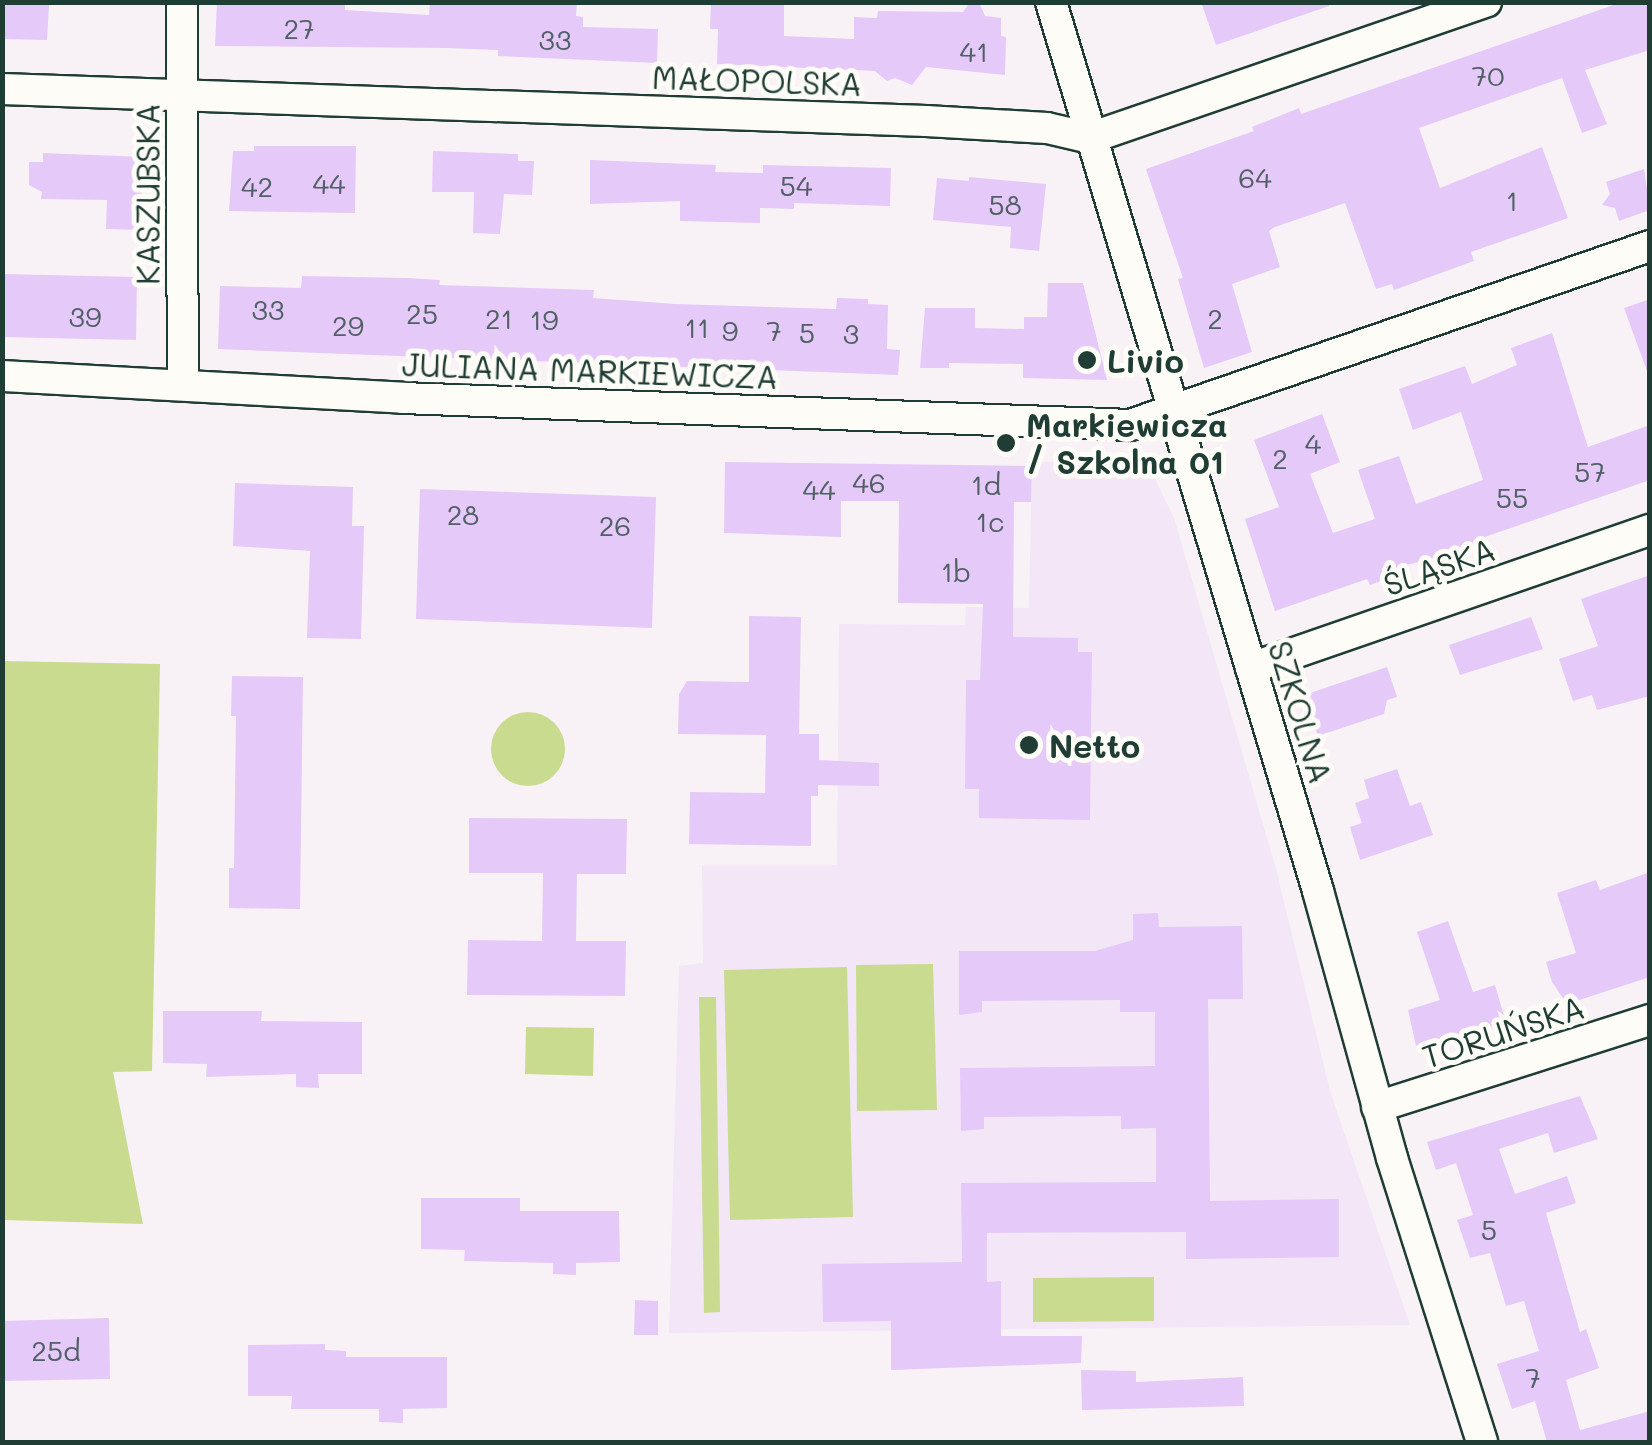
<!DOCTYPE html>
<html>
<head>
<meta charset="utf-8">
<style>
  body { margin:0 }
  #map { position:relative; width:1652px; height:1445px; overflow:hidden; background:#f8f2f7; font-family:Mali,sans-serif }
  div>[style] { position:absolute }
  [style*='--x'] { left:calc(var(--x)*1px); top:calc(var(--y)*1px); width:calc(var(--w)*1px); rotate:calc(var(--a)*1deg) }
  .built>* { inset:0; background:#f2e6f7 }
  .green>* { inset:0; background:#c9db8f }
  .round { border-radius:50% }
  .building>* { inset:0; background:#e5c9f8 }
  .roads { filter:drop-shadow(2px 0 #1f3d34) drop-shadow(-2px 0 #1f3d34) drop-shadow(0 2px #1f3d34) drop-shadow(0 -2px #1f3d34) }
  .minor>* { height:30px; margin:-15px; padding:0 15px; transform-origin:15px; border-radius:15px; background:#fdfcf7 }
  .dots>* { width:28px; height:28px; translate:-50% -50%; box-sizing:border-box; border:5px solid #fdfcf7; border-radius:50% }
  span { translate:-50% -50%; white-space:nowrap; text-align:center; line-height:1.15; -webkit-text-stroke:10px #fdfcf7; paint-order:stroke }
  .number-label { font-size:28px; color:#506065 }
  .number-label span { -webkit-text-stroke-width:0 }
  .street-label { font-size:32px; color:#1f3d34 }
  .poi-label { font-size:32px; color:#1f3d34; font-weight:700 }
  .left { translate:0 -50%; text-align:left }
  .frame { position:absolute; inset:0; border:5px solid #1f3d34; pointer-events:none }
</style>
</head>
<body>
<div id="map">
  <div class="built">
    <i style="clip-path:polygon(1032px 462px,1139px 463px,1153px 475px,1174px 518px,1276px 869px,1330px 1091px,1410px 1325px,669px 1333px,679px 966px,703px 963px,702px 865px,837px 865px,839px 624px,965px 625px,966px 607px,1029px 608px)"></i>
  </div>
  <div class="green">
    <i style="clip-path:polygon(3px 661px,160px 664px,152px 1071px,113px 1072px,143px 1224px,3px 1220px)"></i>
    <i class="round" style="left:491px;top:712px;width:74px;height:74px"></i>
    <i style="clip-path:polygon(933px 964px,937px 1110px,857px 1111px,856px 965px)"></i>
    <i style="clip-path:polygon(847px 967px,853px 1217px,730px 1220px,724px 970px)"></i>
    <i style="clip-path:polygon(699px 997px,716px 997px,720px 1312px,704px 1313px)"></i>
    <i style="clip-path:polygon(526px 1027px,594px 1028px,593px 1076px,525px 1074px)"></i>
    <i style="clip-path:polygon(1154px 1277px,1154px 1321px,1033px 1322px,1033px 1278px)"></i>
  </div>
  <div class="building">
    <i style="clip-path:polygon(2px 2px,49px 5px,47px 40px,2px 39px)"></i>
    <i style="clip-path:polygon(217px 2px,345px 2px,345px 10px,429px 15px,430px 2px,577px 2px,576px 16px,583px 17px,583px 27px,658px 29px,657px 63px,498px 56px,498px 50px,446px 48px,215px 46px)"></i>
    <i style="clip-path:polygon(711px 2px,784px 2px,784px 36px,854px 39px,854px 17px,877px 18px,878px 11px,963px 12px,970px 2px,979px 2px,985px 16px,1001px 18px,1001px 36px,1006px 37px,1005px 75px,926px 67px,912px 85px,895px 78px,887px 81px,875px 71px,717px 64px,718px 29px,710px 29px)"></i>
    <i style="clip-path:polygon(1201px 2px,1329px 2px,1329px 6px,1216px 45px)"></i>
    <i style="clip-path:polygon(1622px 2px,1650px 2px,1650px 50px,1585px 70px,1607px 124px,1582px 133px,1562px 78px,1419px 128px,1440px 188px,1542px 147px,1568px 218px,1471px 252px,1474px 261px,1394px 290px,1392px 284px,1376px 289px,1345px 203px,1275px 227px,1269px 231px,1280px 267px,1232px 284px,1252px 352px,1204px 368px,1178px 279px,1183px 278px,1146px 169px,1254px 131px,1252px 127px,1299px 108px,1301px 114px)"></i>
    <i style="clip-path:polygon(254px 146px,356px 146px,355px 213px,229px 211px,233px 151px,254px 151px)"></i>
    <i style="clip-path:polygon(433px 151px,518px 154px,518px 161px,534px 161px,532px 195px,504px 194px,500px 234px,473px 233px,474px 192px,432px 192px)"></i>
    <i style="clip-path:polygon(43px 153px,143px 157px,140px 230px,106px 229px,107px 200px,41px 199px,42px 192px,29px 185px,29px 162px,43px 162px)"></i>
    <i style="clip-path:polygon(590px 160px,716px 165px,715px 172px,763px 173px,763px 165px,891px 168px,890px 206px,794px 203px,794px 209px,760px 208px,760px 223px,680px 221px,680px 201px,590px 204px)"></i>
    <i style="clip-path:polygon(1644px 169px,1650px 210px,1619px 221px,1615px 208px,1602px 205px,1610px 194px,1606px 182px)"></i>
    <i style="clip-path:polygon(969px 177px,1046px 184px,1039px 251px,1010px 248px,1011px 227px,933px 220px,937px 178px,969px 181px)"></i>
    <i style="clip-path:polygon(2px 274px,137px 277px,136px 340px,2px 337px)"></i>
    <i style="clip-path:polygon(302px 276px,407px 278px,440px 280px,439px 285px,594px 290px,593px 298px,675px 304px,836px 309px,837px 298px,868px 299px,868px 304px,888px 305px,887px 349px,900px 350px,898px 375px,218px 349px,220px 286px,301px 288px)"></i>
    <i style="clip-path:polygon(1048px 283px,1083px 283px,1107px 380px,1023px 378px,1023px 364px,949px 363px,949px 368px,920px 368px,925px 308px,975px 308px,975px 328px,1024px 329px,1024px 317px,1047px 317px)"></i>
    <i style="clip-path:polygon(1650px 299px,1650px 371px,1647px 371px,1624px 308px)"></i>
    <i style="clip-path:polygon(1552px 333px,1588px 447px,1650px 425px,1650px 480px,1473px 541px,1476px 547px,1395px 568px,1397px 575px,1370px 585px,1367px 579px,1275px 611px,1245px 519px,1279px 507px,1254px 440px,1322px 414px,1340px 462px,1310px 474px,1333px 533px,1375px 519px,1358px 470px,1399px 456px,1416px 504px,1483px 480px,1461px 412px,1413px 430px,1399px 389px,1465px 366px,1472px 384px,1517px 365px,1511px 348px)"></i>
    <i style="clip-path:polygon(725px 462px,1032px 466px,1031px 502px,1014px 502px,1013px 637px,1078px 638px,1078px 652px,1092px 652px,1090px 820px,979px 818px,979px 789px,965px 789px,966px 680px,980px 680px,983px 604px,898px 603px,899px 501px,841px 501px,841px 537px,724px 533px)"></i>
    <i style="clip-path:polygon(235px 483px,353px 487px,352px 526px,364px 526px,361px 639px,307px 638px,310px 551px,233px 546px)"></i>
    <i style="clip-path:polygon(420px 489px,656px 497px,652px 628px,416px 619px)"></i>
    <i style="clip-path:polygon(1650px 575px,1650px 696px,1597px 710px,1592px 695px,1573px 701px,1559px 659px,1598px 646px,1581px 599px)"></i>
    <i style="clip-path:polygon(749px 616px,801px 617px,799px 734px,819px 734px,819px 760px,879px 763px,879px 786px,818px 785px,818px 796px,811px 796px,811px 846px,689px 844px,690px 792px,765px 793px,766px 735px,678px 734px,679px 694px,687px 681px,749px 682px)"></i>
    <i style="clip-path:polygon(1531px 617px,1543px 649px,1460px 675px,1449px 645px)"></i>
    <i style="clip-path:polygon(1387px 667px,1397px 697px,1387px 700px,1384px 714px,1318px 736px,1304px 695px)"></i>
    <i style="clip-path:polygon(232px 676px,303px 677px,300px 909px,229px 908px,229px 868px,234px 868px,236px 716px,231px 716px)"></i>
    <i style="clip-path:polygon(1397px 769px,1410px 806px,1421px 802px,1433px 835px,1360px 860px,1350px 827px,1362px 823px,1355px 803px,1369px 798px,1364px 780px)"></i>
    <i style="clip-path:polygon(469px 818px,627px 819px,626px 874px,577px 874px,576px 941px,626px 941px,625px 996px,467px 995px,468px 940px,542px 941px,543px 873px,469px 873px)"></i>
    <i style="clip-path:polygon(1650px 872px,1650px 977px,1567px 1004px,1552px 982px,1546px 962px,1576px 953px,1557px 893px,1596px 880px,1600px 890px)"></i>
    <i style="clip-path:polygon(1158px 913px,1159px 927px,1242px 926px,1243px 999px,1208px 999px,1210px 1201px,1339px 1199px,1339px 1257px,1186px 1259px,1186px 1232px,987px 1233px,987px 1282px,1001px 1281px,1001px 1336px,1082px 1336px,1081px 1363px,891px 1370px,891px 1321px,823px 1322px,822px 1264px,962px 1262px,961px 1183px,1156px 1182px,1156px 1128px,1121px 1129px,1121px 1116px,984px 1117px,984px 1129px,961px 1131px,960px 1068px,1155px 1066px,1155px 1012px,1120px 1012px,1120px 1000px,982px 1001px,982px 1012px,959px 1015px,959px 951px,1095px 951px,1133px 940px,1133px 914px)"></i>
    <i style="clip-path:polygon(1448px 921px,1473px 992px,1495px 985px,1506px 1023px,1416px 1046px,1408px 1010px,1440px 1000px,1417px 932px)"></i>
    <i style="clip-path:polygon(163px 1011px,262px 1011px,261px 1021px,362px 1022px,362px 1074px,318px 1074px,319px 1088px,296px 1087px,296px 1074px,206px 1077px,207px 1064px,163px 1063px)"></i>
    <i style="clip-path:polygon(1580px 1096px,1598px 1139px,1554px 1153px,1548px 1133px,1499px 1149px,1515px 1194px,1567px 1176px,1576px 1203px,1546px 1213px,1580px 1332px,1586px 1329px,1599px 1368px,1566px 1380px,1580px 1430px,1650px 1411px,1650px 1442px,1547px 1442px,1535px 1401px,1512px 1409px,1497px 1364px,1539px 1351px,1524px 1301px,1506px 1306px,1490px 1253px,1470px 1258px,1457px 1220px,1473px 1215px,1456px 1163px,1436px 1170px,1427px 1142px)"></i>
    <i style="clip-path:polygon(421px 1198px,520px 1198px,520px 1211px,619px 1211px,620px 1262px,576px 1263px,576px 1275px,553px 1274px,553px 1263px,464px 1261px,465px 1250px,421px 1249px)"></i>
    <i style="clip-path:polygon(635px 1300px,658px 1301px,658px 1335px,634px 1335px)"></i>
    <i style="clip-path:polygon(109px 1318px,110px 1379px,2px 1381px,2px 1321px)"></i>
    <i style="clip-path:polygon(325px 1344px,325px 1350px,346px 1351px,346px 1357px,447px 1357px,447px 1408px,403px 1409px,403px 1423px,379px 1422px,379px 1409px,291px 1409px,292px 1396px,248px 1396px,248px 1345px)"></i>
    <i style="clip-path:polygon(1081px 1370px,1136px 1371px,1136px 1382px,1243px 1377px,1244px 1406px,1082px 1410px)"></i>
  </div>
  <div class="roads">
    <div class="minor">
      <i style="--x:182;--y:2;--w:383;--a:89.9"></i>
      <i style="--x:1051;--y:2;--w:928;--a:73.28"></i>
      <i style="--x:1318;--y:891;--w:277;--a:74.5"></i>
      <i style="--x:1392;--y:1158;--w:298;--a:72.4"></i>
      <i style="--x:2;--y:89;--w:925;--a:1.98"></i>
      <i style="--x:926;--y:121;--w:121;--a:3.3"></i>
      <i style="--x:1047;--y:128;--w:44;--a:13.1"></i>
      <i style="--x:1090;--y:138;--w:419;--a:-19"></i>
      <i style="--x:2;--y:376;--w:401;--a:3.1"></i>
      <i style="--x:402;--y:398;--w:729;--a:2.12"></i>
      <i style="--x:1130;--y:425;--w:550;--a:-19"></i>
      <i style="--x:1251;--y:668;--w:422;--a:-19.1"></i>
      <i style="--x:1377;--y:1107;--w:287;--a:-17.7"></i>
    </div>
  </div>
  <div class="dots">
    <i style="left:1087px;top:360px;background:#1f3d34"></i>
    <i style="left:1006px;top:443px;background:#1f3d34"></i>
    <i style="left:1029px;top:745px;background:#1f3d34"></i>
  </div>
  <div class="number-label">
    <span style="left:299px;top:28px">27</span>
    <span style="left:555px;top:39px">33</span>
    <span style="left:974px;top:51px">41</span>
    <span style="left:1488px;top:75px">70</span>
    <span style="left:1255px;top:177px">64</span>
    <span style="left:329px;top:183px">44</span>
    <span style="left:796px;top:185px">54</span>
    <span style="left:257px;top:186px">42</span>
    <span style="left:1512px;top:200px">1</span>
    <span style="left:1005px;top:204px">58</span>
    <span style="left:268px;top:309px">33</span>
    <span style="left:422px;top:313px">25</span>
    <span style="left:85px;top:316px">39</span>
    <span style="left:499px;top:318px">21</span>
    <span style="left:1215px;top:318px">2</span>
    <span style="left:544px;top:319px">19</span>
    <span style="left:348px;top:325px">29</span>
    <span style="left:697px;top:327px">11</span>
    <span style="left:730px;top:330px">9</span>
    <span style="left:774px;top:330px">7</span>
    <span style="left:807px;top:332px">5</span>
    <span style="left:851px;top:333px">3</span>
    <span style="left:1313px;top:443px">4</span>
    <span style="left:1280px;top:458px">2</span>
    <span style="left:1590px;top:471px">57</span>
    <span style="left:869px;top:482px">46</span>
    <span style="left:986px;top:484px">1d</span>
    <span style="left:819px;top:489px">44</span>
    <span style="left:1512px;top:497px">55</span>
    <span style="left:463px;top:514px">28</span>
    <span style="left:990px;top:521px">1c</span>
    <span style="left:615px;top:525px">26</span>
    <span style="left:956px;top:571px">1b</span>
    <span style="left:1489px;top:1229px">5</span>
    <span style="left:56px;top:1350px">25d</span>
    <span style="left:1533px;top:1377px">7</span>
  </div>
  <div class="street-label">
    <span style="left:757px;top:80px;rotate:2deg">MAŁOPOLSKA</span>
    <span style="left:147px;top:194px;rotate:-90deg">KASZUBSKA</span>
    <span style="left:590px;top:370px;rotate:2deg">JULIANA MARKIEWICZA</span>
    <span style="left:1439px;top:566px;rotate:-19deg">ŚLĄSKA</span>
    <span style="left:1301px;top:712px;rotate:73deg">SZKOLNA</span>
    <span style="left:1503px;top:1031px;rotate:-18deg">TORUŃSKA</span>
  </div>
  <div class="poi-label">
    <span class="left" style="left:1107px;top:360px">Livio</span>
    <span class="left" style="left:1026px;top:443px">Markiewicza<br>/ Szkolna 01</span>
    <span class="left" style="left:1049px;top:745px">Netto</span>
  </div>
  <div class="frame"></div>
</div>
</body>
</html>
